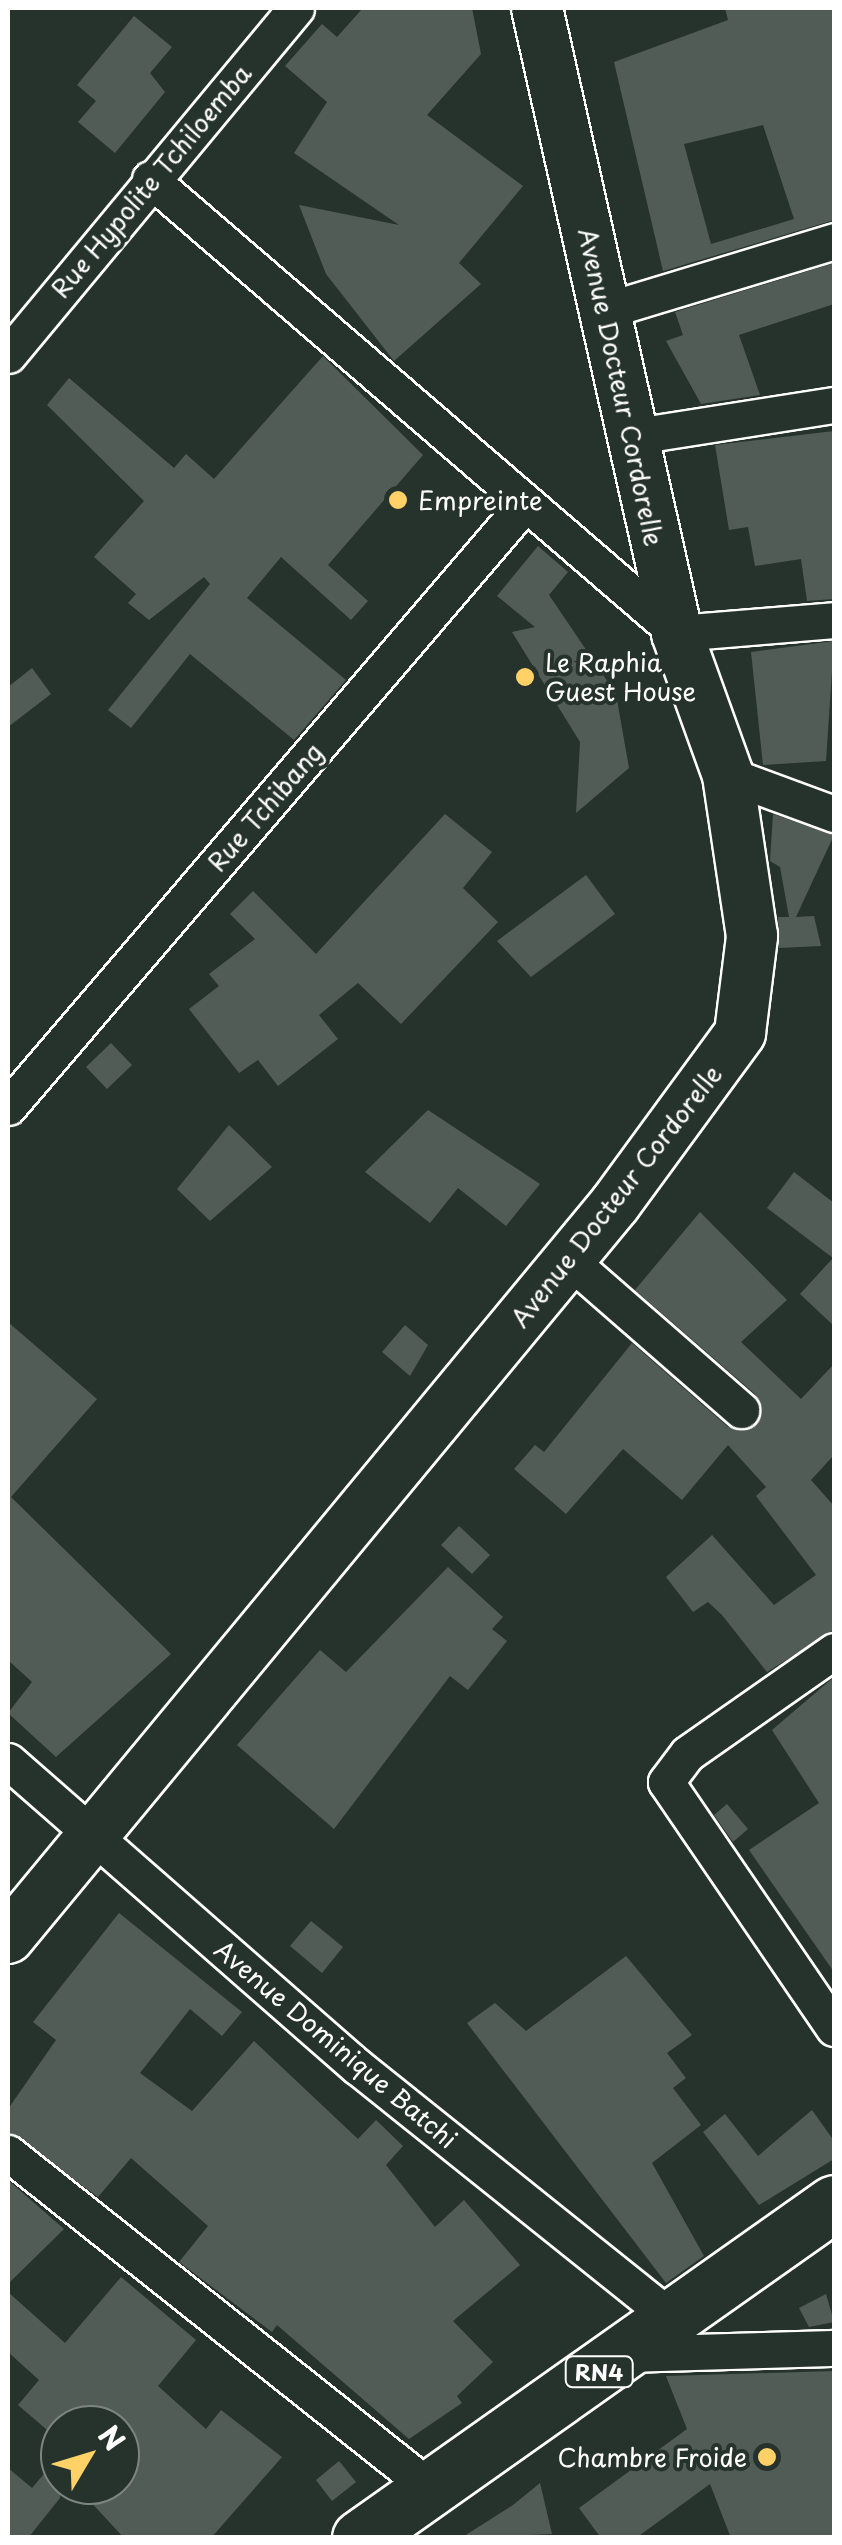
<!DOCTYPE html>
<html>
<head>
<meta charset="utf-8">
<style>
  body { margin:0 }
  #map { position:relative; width:842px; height:2545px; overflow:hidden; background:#26332d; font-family:"Playpen Sans",sans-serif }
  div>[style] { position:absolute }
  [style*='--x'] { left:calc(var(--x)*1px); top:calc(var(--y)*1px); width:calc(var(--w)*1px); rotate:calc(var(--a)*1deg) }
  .building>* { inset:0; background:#515c57 }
  .roads { filter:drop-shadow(2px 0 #fff) drop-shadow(-2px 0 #fff) drop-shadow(0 2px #fff) drop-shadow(0 -2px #fff) }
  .street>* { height:35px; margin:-17.5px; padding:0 17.5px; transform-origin:17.5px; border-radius:17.5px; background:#26332d }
  .secondary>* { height:50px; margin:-25px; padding:0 25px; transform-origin:25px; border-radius:25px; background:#26332d }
  .highway>* { height:55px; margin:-27.5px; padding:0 27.5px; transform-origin:27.5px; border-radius:27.5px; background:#26332d }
  .dots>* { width:28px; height:28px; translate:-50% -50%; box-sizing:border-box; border:5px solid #26332d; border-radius:50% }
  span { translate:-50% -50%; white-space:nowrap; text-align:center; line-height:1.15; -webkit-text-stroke:8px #26332d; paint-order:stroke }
  .shield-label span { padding:2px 8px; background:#26332d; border:2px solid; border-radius:8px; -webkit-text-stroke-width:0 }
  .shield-label { font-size:22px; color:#fff; font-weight:700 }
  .street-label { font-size:25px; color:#fff }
  .poi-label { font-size:25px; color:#fff }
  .left { translate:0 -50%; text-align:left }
  .right { translate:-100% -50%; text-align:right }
  .frame { position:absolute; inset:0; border:10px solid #fff; pointer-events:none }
  .north { position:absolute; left:40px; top:2405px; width:100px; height:100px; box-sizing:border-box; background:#26332d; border:2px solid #7d8581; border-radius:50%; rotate:52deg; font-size:28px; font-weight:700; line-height:40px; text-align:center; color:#fff }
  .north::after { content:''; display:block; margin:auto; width:35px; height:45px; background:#ffd166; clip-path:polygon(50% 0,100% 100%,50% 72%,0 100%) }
</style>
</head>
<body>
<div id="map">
  <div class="building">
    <i style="clip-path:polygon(363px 8px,472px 8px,481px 54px,427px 115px,523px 186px,459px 263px,481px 284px,394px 361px,326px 274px,299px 205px,399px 225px,294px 153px,327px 102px,285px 66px,322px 24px,337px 37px)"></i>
    <i style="clip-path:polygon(evenodd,725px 8px,834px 8px,834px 220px,663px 271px,614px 62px,728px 20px,725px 8px,763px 125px,794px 219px,711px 244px,684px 144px,763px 125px)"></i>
    <i style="clip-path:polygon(134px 16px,172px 47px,150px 73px,165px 92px,115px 153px,78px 122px,96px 101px,77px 85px)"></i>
    <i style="clip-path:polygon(834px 263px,834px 304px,739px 335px,760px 395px,701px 404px,666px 341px,683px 335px,675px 312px)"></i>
    <i style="clip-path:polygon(323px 356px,423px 455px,328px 565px,368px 601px,351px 620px,281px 557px,247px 598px,346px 680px,294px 740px,190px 654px,131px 728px,108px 710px,210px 584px,204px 577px,149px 620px,128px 603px,136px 594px,94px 557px,144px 501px,47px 405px,69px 378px,174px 468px,186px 454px,214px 479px)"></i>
    <i style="clip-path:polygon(834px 431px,834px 599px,807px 601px,801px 559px,755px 566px,748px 527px,729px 530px,715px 445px)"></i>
    <i style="clip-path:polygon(538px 546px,568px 572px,549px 595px,616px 694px,629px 768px,576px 813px,580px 742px,512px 632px,535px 627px,497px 596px)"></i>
    <i style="clip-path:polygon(834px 641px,826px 761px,763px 765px,751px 652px)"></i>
    <i style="clip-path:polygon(32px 668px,51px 694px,8px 727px,8px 687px)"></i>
    <i style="clip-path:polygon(445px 814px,492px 852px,463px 888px,498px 922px,401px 1024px,358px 983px,319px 1015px,338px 1039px,278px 1086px,258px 1060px,239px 1073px,189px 1009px,219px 986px,209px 974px,255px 939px,230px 914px,253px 891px,316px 954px)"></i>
    <i style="clip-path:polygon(773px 814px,834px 835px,796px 917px,814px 916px,821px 946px,779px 948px,778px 917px,789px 917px,780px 867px,770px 861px)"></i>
    <i style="clip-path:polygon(586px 875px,615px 914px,531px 977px,497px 941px)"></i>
    <i style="clip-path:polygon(111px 1043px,132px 1065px,107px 1089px,86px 1067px)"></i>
    <i style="clip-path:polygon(428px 1110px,540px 1184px,506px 1226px,458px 1188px,430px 1223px,365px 1172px)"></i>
    <i style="clip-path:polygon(229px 1125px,272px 1167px,210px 1221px,177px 1189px)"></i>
    <i style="clip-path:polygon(794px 1172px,834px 1203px,834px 1326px,800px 1294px,833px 1258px,767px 1208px)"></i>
    <i style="clip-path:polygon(700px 1212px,787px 1300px,741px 1342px,801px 1399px,834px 1364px,834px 1455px,811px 1480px,834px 1506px,834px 1630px,767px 1672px,722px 1615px,708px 1602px,693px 1612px,666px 1577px,712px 1535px,774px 1605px,816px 1575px,756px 1496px,766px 1487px,728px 1445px,682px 1500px,623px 1449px,566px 1514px,514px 1469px,535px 1445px,544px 1452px,632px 1343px,728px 1427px,758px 1423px,755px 1394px,635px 1290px)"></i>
    <i style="clip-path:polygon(8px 1322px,97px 1399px,11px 1497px,171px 1654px,56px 1757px,8px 1713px,32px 1682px,8px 1660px)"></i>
    <i style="clip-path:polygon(405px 1325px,428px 1345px,410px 1376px,382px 1352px)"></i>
    <i style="clip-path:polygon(459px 1526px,490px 1555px,472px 1574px,441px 1545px)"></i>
    <i style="clip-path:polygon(448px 1567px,503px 1617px,492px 1629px,507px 1641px,468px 1690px,450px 1676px,334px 1829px,237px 1745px,320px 1650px,346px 1672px)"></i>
    <i style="clip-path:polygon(834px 1677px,834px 1972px,749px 1850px,819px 1803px,772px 1730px)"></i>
    <i style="clip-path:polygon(727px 1804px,748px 1829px,733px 1842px,714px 1815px)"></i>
    <i style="clip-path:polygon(119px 1913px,242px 2012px,222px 2036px,190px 2009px,140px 2073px,192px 2111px,254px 2041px,358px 2139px,376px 2120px,403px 2146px,386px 2165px,435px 2227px,464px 2200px,520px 2265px,453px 2321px,493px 2362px,457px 2396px,462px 2403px,409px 2439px,277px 2325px,272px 2332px,179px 2262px,208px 2226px,131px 2158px,98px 2197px,8px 2132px,8px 2109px,56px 2040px,33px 2022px)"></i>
    <i style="clip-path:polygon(311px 1921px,343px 1947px,322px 1973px,290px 1946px)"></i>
    <i style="clip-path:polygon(626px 1956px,692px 2035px,667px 2053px,686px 2078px,673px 2088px,701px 2125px,652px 2163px,704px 2256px,666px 2283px,467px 2023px,495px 2003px,526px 2031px)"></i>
    <i style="clip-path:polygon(812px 2110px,834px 2141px,834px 2159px,759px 2205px,703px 2132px,725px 2114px,758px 2156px)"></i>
    <i style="clip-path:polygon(8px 2180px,64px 2229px,8px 2284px)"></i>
    <i style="clip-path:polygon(121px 2277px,196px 2340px,158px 2386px,206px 2429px,221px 2410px,282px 2457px,211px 2538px,124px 2538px,75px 2485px,120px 2485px,120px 2425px,60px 2425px,60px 2441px,18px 2405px,39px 2380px,8px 2352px,8px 2292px,65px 2343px)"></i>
    <i style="clip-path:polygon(826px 2294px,834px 2322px,809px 2327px,799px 2308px)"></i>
    <i style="clip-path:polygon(834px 2371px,834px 2538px,731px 2538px,710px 2484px,636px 2538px,601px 2538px,579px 2508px,687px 2429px,666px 2376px)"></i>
    <i style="clip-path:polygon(60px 2455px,60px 2498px,28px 2538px,8px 2538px,8px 2468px,32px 2488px)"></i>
    <i style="clip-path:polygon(339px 2461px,356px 2482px,332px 2501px,316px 2480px)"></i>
    <i style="clip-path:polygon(540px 2483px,552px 2534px,461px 2538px,513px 2505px)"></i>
  </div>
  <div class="roads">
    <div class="street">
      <i style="--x:150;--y:179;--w:696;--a:40.74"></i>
      <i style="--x:677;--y:633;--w:158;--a:-4.7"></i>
      <i style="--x:604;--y:311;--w:240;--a:-16.9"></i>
      <i style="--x:8;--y:355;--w:451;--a:-50.3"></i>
      <i style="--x:629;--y:437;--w:207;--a:-8.9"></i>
      <i style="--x:728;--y:775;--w:113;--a:20.2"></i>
      <i style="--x:8;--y:1107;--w:790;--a:-49.41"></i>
      <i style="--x:568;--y:1259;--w:230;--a:41.1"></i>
      <i style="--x:834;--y:1651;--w:179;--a:145"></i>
      <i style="--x:687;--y:1754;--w:35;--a:127"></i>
      <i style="--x:666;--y:1782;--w:298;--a:55.7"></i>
      <i style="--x:8;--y:1761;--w:465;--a:41.2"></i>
      <i style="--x:358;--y:2067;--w:403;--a:38.7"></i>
      <i style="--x:8;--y:2153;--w:539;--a:38.44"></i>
      <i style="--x:626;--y:2354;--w:208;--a:-1.7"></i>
    </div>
    <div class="secondary">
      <i style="--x:8;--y:1938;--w:952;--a:-50.41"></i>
      <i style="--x:615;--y:1204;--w:212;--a:-53.8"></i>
      <i style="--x:740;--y:1033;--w:98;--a:-82.9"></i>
      <i style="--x:752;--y:936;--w:163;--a:-98.5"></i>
      <i style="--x:728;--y:775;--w:151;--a:-109.8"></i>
      <i style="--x:677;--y:633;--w:640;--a:-102.63"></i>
    </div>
    <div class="highway">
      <i style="--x:360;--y:2538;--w:580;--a:-35.25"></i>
    </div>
  </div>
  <div class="dots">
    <i style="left:398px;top:500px;background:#ffd166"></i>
    <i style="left:525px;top:677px;background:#ffd166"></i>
    <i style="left:767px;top:2457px;background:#ffd166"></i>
  </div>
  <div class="shield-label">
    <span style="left:599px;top:2372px">RN4</span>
  </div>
  <div class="street-label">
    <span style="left:151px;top:181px;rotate:-50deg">Rue Hypolite Tchiloemba</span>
    <span style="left:621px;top:387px;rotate:78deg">Avenue Docteur Cordorelle</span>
    <span style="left:265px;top:807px;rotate:-49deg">Rue Tchibang</span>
    <span style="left:616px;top:1196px;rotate:-52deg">Avenue Docteur Cordorelle</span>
    <span style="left:336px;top:2044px;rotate:40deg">Avenue Dominique Batchi</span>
  </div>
  <div class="poi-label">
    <span class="left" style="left:418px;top:500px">Empreinte</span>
    <span class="left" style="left:545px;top:677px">Le Raphia<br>Guest House</span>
    <span class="right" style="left:747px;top:2457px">Chambre Froide</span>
  </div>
  <div class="frame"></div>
  <div class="north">N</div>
</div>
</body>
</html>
